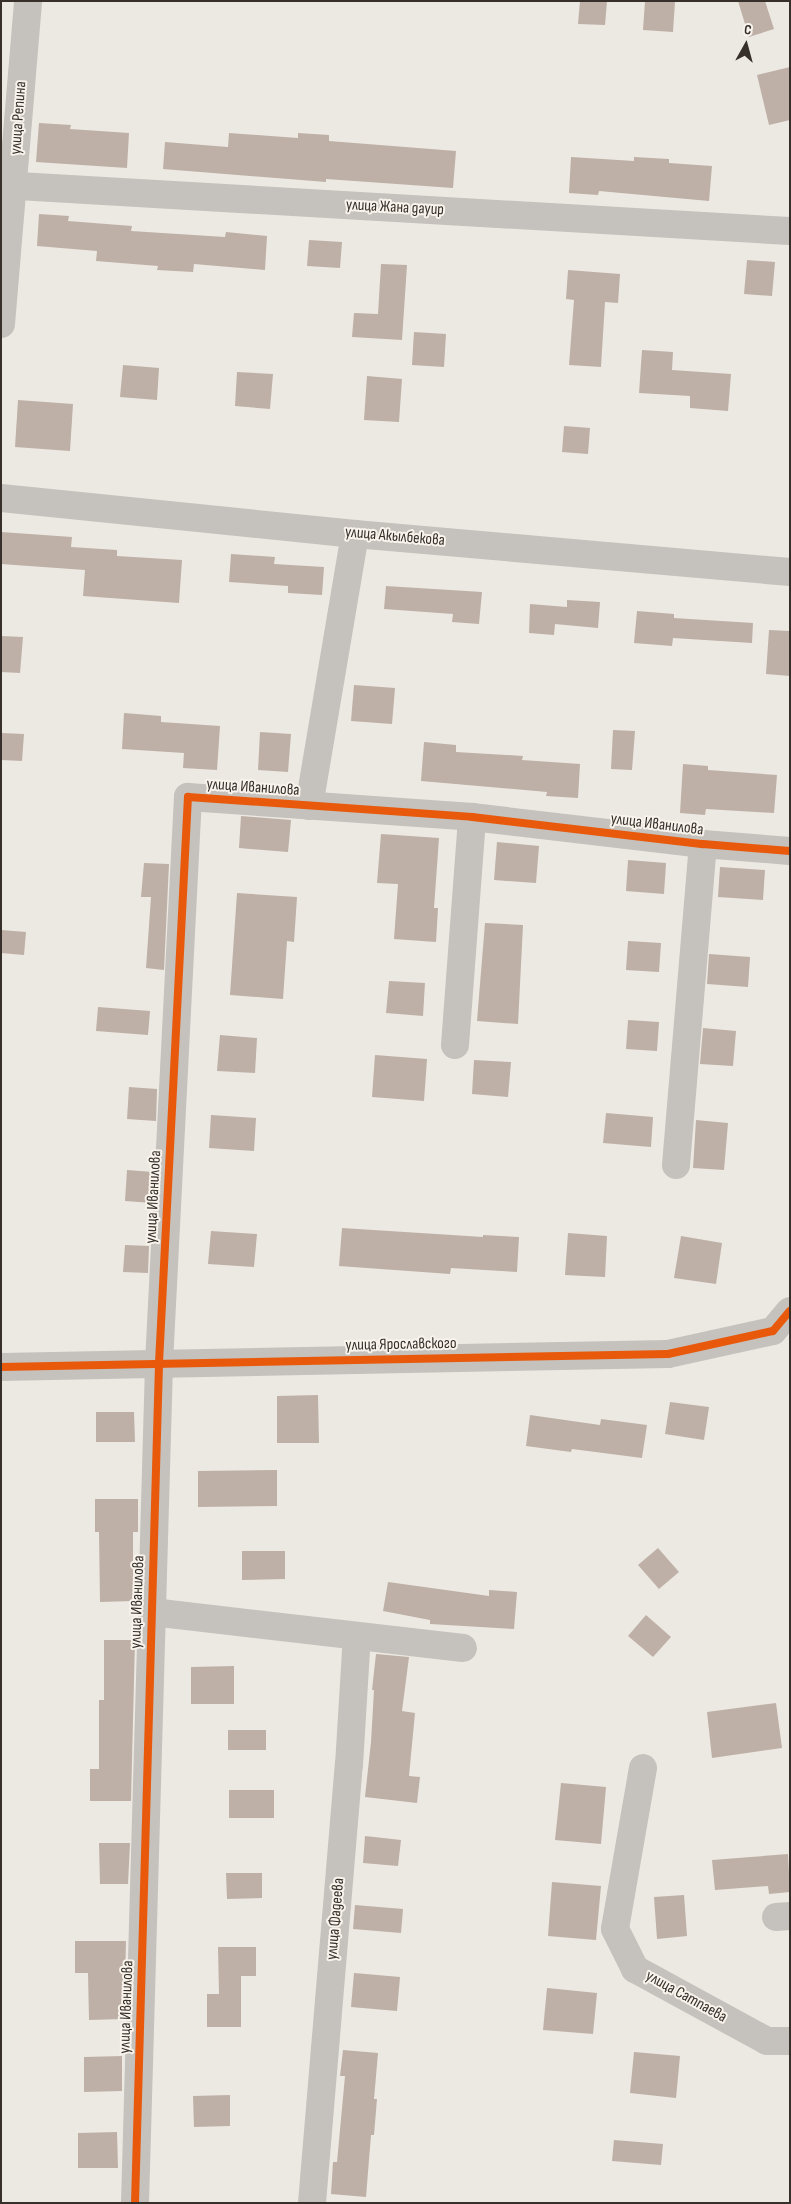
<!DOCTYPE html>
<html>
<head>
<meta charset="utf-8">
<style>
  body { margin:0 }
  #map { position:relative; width:791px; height:2204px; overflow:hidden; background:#ece9e3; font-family:"Sofia Sans Condensed",sans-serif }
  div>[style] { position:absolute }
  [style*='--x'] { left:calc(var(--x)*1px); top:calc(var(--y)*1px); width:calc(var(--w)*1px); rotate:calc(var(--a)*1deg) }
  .building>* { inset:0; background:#beb0a6 }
  .minor>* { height:28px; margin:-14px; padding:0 14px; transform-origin:14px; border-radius:14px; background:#c5c1bc }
  .cycleway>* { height:8px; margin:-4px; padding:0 4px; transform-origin:4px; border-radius:4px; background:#e8590c }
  span { translate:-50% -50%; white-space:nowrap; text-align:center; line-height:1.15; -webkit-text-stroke:4px #f8f3eb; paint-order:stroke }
  .street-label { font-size:16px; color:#362f2a }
  .frame { position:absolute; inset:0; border:2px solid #362f2a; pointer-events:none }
  .north { position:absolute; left:721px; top:20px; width:50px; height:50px; -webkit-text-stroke:4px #f8f3eb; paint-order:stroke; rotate:7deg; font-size:14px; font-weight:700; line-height:20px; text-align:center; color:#362f2a }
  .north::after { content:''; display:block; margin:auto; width:18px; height:22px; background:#362f2a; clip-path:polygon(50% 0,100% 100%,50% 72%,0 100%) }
</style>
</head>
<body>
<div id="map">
  <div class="building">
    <i style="clip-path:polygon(580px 1px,607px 1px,605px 25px,578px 24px)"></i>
    <i style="clip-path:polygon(645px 1px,675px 1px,673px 32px,643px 30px)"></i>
    <i style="clip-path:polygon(738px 1px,765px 1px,774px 29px,749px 37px)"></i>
    <i style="clip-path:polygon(790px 67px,790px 120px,769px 125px,757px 75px)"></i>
    <i style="clip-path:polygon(39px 123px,71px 125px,70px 129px,129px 133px,127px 168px,36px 162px)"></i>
    <i style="clip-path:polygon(229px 133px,298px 138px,298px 133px,329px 135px,329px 141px,456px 151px,453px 188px,326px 179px,326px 182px,163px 169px,165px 142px,228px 147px)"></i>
    <i style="clip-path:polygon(571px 157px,634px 161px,634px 157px,669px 159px,669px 163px,712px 166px,709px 201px,599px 191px,598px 195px,569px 193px)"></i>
    <i style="clip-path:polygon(39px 214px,69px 216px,68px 221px,132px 226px,131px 231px,225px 237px,226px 232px,267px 236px,265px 270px,194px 264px,193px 272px,157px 270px,158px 266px,96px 261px,97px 251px,37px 246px)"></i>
    <i style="clip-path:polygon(309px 240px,342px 242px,340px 268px,307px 266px)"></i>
    <i style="clip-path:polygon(747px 260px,775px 262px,772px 296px,744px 294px)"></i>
    <i style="clip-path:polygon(381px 264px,407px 265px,402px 340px,352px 337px,354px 313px,378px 314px)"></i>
    <i style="clip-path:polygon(568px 270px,620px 274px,618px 303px,605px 302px,601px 367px,569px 365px,574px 300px,566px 299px)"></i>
    <i style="clip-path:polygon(414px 332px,446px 334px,444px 367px,412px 365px)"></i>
    <i style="clip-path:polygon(642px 350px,673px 352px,672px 370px,731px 374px,728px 411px,690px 408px,690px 396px,639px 393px)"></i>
    <i style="clip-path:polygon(123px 365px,159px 368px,157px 400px,120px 397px)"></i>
    <i style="clip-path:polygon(237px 372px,273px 374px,270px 409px,235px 406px)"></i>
    <i style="clip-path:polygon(367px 376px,402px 379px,399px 422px,364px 420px)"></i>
    <i style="clip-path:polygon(18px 400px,73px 404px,70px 451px,15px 447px)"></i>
    <i style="clip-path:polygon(564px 426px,590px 428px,588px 454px,562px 452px)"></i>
    <i style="clip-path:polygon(1px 532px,72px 537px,71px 547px,117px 550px,117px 556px,182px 560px,179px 603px,83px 596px,85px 570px,1px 564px)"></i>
    <i style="clip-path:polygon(231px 554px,275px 557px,274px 564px,324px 567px,322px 595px,288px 593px,288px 586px,229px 582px)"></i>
    <i style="clip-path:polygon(386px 586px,482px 592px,479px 624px,452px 622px,453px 614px,384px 609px)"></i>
    <i style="clip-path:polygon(567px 600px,600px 602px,598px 628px,555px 624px,554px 635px,529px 633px,530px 604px,567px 607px)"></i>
    <i style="clip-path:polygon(637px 611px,674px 614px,674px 618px,753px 623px,752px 643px,673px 638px,672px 646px,634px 643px)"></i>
    <i style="clip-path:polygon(769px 630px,790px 631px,790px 676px,766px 674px)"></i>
    <i style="clip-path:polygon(1px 636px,23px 637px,20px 673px,1px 672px)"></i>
    <i style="clip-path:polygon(354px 685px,395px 688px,392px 724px,351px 721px)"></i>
    <i style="clip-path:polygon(124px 713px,161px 716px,161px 722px,220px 726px,217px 770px,183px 768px,184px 753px,122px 749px)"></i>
    <i style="clip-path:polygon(613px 730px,635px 731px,632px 770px,611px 769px)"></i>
    <i style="clip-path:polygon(260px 732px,291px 734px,288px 772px,258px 770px)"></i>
    <i style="clip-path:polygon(1px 733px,24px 734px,22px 761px,1px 760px)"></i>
    <i style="clip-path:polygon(424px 742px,456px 745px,456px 752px,523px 756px,522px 760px,580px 764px,578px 798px,546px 796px,547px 792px,421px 781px)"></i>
    <i style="clip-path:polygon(683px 764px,708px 766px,708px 770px,777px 775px,774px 813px,706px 809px,705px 815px,680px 813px)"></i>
    <i style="clip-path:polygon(241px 816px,291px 820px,288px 852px,239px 848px)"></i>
    <i style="clip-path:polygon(381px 834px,439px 838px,434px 908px,438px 908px,436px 942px,394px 939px,398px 884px,377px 883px)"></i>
    <i style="clip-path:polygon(497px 842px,539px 846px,536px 883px,494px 880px)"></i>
    <i style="clip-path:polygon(628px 860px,666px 863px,664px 894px,626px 891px)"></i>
    <i style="clip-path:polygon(144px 863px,169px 864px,164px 970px,146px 968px,151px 897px,141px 897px)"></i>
    <i style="clip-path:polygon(720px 867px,765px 870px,763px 900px,718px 897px)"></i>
    <i style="clip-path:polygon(237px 893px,297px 897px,294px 942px,287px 941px,283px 999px,230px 995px)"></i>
    <i style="clip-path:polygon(485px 923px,523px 925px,518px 1024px,477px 1021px)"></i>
    <i style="clip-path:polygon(1px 930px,26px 932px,24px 955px,1px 953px)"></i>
    <i style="clip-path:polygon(628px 941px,661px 943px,659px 972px,626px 970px)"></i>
    <i style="clip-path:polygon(709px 954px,750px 957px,748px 987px,707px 984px)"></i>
    <i style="clip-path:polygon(389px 981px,425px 983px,423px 1016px,386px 1013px)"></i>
    <i style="clip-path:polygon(98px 1007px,150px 1011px,148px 1035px,96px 1031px)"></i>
    <i style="clip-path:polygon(628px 1020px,659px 1022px,657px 1051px,626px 1049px)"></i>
    <i style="clip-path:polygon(703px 1028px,736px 1031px,733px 1066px,700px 1064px)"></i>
    <i style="clip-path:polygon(220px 1035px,257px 1038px,255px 1073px,217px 1071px)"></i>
    <i style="clip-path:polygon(375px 1055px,427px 1059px,424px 1101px,372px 1097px)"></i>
    <i style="clip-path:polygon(474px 1060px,511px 1062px,508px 1097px,472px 1094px)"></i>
    <i style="clip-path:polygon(129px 1087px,157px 1089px,156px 1121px,127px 1119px)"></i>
    <i style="clip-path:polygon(606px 1113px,653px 1117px,651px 1147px,603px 1143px)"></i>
    <i style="clip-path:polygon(211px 1115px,256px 1118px,254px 1151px,209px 1148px)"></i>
    <i style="clip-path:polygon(696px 1120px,728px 1123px,724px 1170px,693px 1168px)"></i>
    <i style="clip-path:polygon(127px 1170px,153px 1172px,152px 1203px,125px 1201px)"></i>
    <i style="clip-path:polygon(342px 1228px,483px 1237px,483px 1235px,519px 1237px,517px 1272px,451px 1268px,450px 1274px,339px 1266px)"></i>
    <i style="clip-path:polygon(211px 1231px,257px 1234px,254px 1267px,208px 1264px)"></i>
    <i style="clip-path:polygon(568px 1233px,607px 1236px,605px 1277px,565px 1275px)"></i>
    <i style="clip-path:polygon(681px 1236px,722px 1243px,716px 1284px,674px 1278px)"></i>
    <i style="clip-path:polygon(125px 1245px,149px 1246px,148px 1273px,123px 1272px)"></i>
    <i style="clip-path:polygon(318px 1395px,319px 1443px,277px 1443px,277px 1396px)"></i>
    <i style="clip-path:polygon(670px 1402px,709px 1407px,704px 1440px,665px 1434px)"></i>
    <i style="clip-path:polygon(96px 1412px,134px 1412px,135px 1442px,96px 1442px)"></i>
    <i style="clip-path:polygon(530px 1415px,600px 1425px,601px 1419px,647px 1425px,642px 1458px,572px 1449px,571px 1452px,526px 1446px)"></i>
    <i style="clip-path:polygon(277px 1470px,277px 1506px,198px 1507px,198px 1471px)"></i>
    <i style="clip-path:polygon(95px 1499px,138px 1499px,138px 1532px,133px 1532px,133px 1601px,100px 1602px,99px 1532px,95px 1532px)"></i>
    <i style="clip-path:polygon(658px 1548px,679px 1572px,659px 1589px,638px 1565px)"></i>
    <i style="clip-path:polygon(242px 1551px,285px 1551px,285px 1579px,242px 1580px)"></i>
    <i style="clip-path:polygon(388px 1582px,489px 1596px,489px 1590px,517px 1592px,514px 1629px,430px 1624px,430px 1620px,383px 1611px)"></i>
    <i style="clip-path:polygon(646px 1615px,671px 1637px,653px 1657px,628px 1636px)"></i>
    <i style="clip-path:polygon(104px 1640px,135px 1640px,131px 1801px,90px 1801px,90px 1769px,99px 1769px,99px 1700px,104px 1700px)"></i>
    <i style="clip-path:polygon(376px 1654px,409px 1657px,402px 1711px,415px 1713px,409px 1776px,420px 1777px,417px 1803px,365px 1797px,371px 1742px,374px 1690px,372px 1690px)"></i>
    <i style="clip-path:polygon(234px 1666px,234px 1704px,191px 1704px,191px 1667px)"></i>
    <i style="clip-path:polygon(776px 1703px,782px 1748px,712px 1758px,707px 1712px)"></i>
    <i style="clip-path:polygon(228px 1730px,266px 1730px,266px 1750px,228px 1750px)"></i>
    <i style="clip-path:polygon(561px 1783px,606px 1787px,601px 1844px,555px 1840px)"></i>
    <i style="clip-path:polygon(229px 1790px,274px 1790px,274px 1818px,229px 1818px)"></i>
    <i style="clip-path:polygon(365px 1836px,401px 1840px,398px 1866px,363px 1863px)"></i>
    <i style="clip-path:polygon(99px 1843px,130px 1843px,128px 1884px,100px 1884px)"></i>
    <i style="clip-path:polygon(788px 1854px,790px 1892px,769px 1894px,768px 1886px,715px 1890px,712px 1860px)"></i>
    <i style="clip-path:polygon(226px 1873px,262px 1873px,262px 1898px,227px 1899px)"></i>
    <i style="clip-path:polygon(552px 1882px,601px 1886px,596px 1940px,548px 1936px)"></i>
    <i style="clip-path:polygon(684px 1895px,687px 1936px,657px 1939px,654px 1897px)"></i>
    <i style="clip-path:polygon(355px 1905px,403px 1909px,401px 1933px,353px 1929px)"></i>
    <i style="clip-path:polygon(75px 1941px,126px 1941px,124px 2019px,89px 2020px,88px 1973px,75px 1973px)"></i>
    <i style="clip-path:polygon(218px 1947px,256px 1947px,256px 1976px,241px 1976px,241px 2027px,207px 2027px,207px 1994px,219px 1994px)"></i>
    <i style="clip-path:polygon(354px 1973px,400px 1977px,397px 2011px,351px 2007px)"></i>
    <i style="clip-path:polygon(547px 1988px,597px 1993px,593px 2034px,543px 2030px)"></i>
    <i style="clip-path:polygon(343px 2050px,378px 2053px,374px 2099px,377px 2099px,374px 2135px,371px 2135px,366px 2197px,331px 2194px,333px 2162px,337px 2162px,345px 2076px,340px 2076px)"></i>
    <i style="clip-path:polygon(634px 2052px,680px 2056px,676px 2098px,630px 2093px)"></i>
    <i style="clip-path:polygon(122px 2056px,122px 2091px,84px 2092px,84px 2057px)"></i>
    <i style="clip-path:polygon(230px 2095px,230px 2126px,194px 2127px,193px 2096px)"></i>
    <i style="clip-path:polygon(117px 2132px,118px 2168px,78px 2168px,78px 2133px)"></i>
    <i style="clip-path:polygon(614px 2140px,663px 2144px,661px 2165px,612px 2161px)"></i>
  </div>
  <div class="minor">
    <i style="--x:1;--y:185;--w:790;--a:3.34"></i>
    <i style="--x:1;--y:324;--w:324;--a:-85.2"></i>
    <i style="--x:1;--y:498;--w:356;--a:5.8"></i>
    <i style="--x:355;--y:534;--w:437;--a:5"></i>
    <i style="--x:309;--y:806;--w:276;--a:-80.4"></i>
    <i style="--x:455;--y:1045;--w:229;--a:-85.7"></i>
    <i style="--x:676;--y:1165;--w:322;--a:-85.2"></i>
    <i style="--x:1;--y:1367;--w:667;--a:-1.12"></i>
    <i style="--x:668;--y:1354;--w:107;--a:-12.4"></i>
    <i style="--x:773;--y:1331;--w:26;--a:-50"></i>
    <i style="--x:152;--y:1612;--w:313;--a:6.6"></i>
    <i style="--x:643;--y:1768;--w:163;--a:99.9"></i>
    <i style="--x:615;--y:1929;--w:45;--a:63.4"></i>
    <i style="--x:635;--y:1969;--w:150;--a:28.6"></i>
    <i style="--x:767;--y:2041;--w:23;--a:0"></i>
    <i style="--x:776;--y:1917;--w:14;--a:-4"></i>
    <i style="--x:135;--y:2203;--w:840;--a:-88.36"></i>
    <i style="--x:159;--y:1363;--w:567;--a:-87.07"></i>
    <i style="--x:188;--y:797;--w:285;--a:4"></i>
    <i style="--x:472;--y:817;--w:233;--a:6.7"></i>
    <i style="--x:703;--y:844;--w:87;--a:4.6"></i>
    <i style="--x:312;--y:2203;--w:440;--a:-85.2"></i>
    <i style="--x:349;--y:1765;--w:129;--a:-86.5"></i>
  </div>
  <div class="cycleway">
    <i style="--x:1;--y:1367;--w:667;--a:-1.12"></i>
    <i style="--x:668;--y:1354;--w:107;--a:-12.4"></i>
    <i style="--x:773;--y:1331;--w:26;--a:-50"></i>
    <i style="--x:135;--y:2203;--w:840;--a:-88.36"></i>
    <i style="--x:159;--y:1363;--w:567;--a:-87.07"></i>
    <i style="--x:188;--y:797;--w:285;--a:4"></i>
    <i style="--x:472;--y:817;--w:233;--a:6.7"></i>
    <i style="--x:703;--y:844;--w:87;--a:4.6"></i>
  </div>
  <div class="street-label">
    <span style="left:19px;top:118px;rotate:-86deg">улица Репина</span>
    <span style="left:395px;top:208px;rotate:3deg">улица Жана дауир</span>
    <span style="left:395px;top:537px;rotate:5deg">улица Акылбекова</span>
    <span style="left:253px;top:788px;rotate:4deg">улица Иванилова</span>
    <span style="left:657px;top:825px;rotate:7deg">улица Иванилова</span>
    <span style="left:154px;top:1197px;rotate:-87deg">улица Иванилова</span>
    <span style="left:401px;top:1345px;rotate:-1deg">улица Ярославского</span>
    <span style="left:138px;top:1602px;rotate:-88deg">улица Иванилова</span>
    <span style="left:336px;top:1919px;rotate:-85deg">улица Фадеева</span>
    <span style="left:686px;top:1997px;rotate:29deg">улица Сатпаева</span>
    <span style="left:127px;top:2007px;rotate:-88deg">улица Иванилова</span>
  </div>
  <div class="frame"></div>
  <div class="north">С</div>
</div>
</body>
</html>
